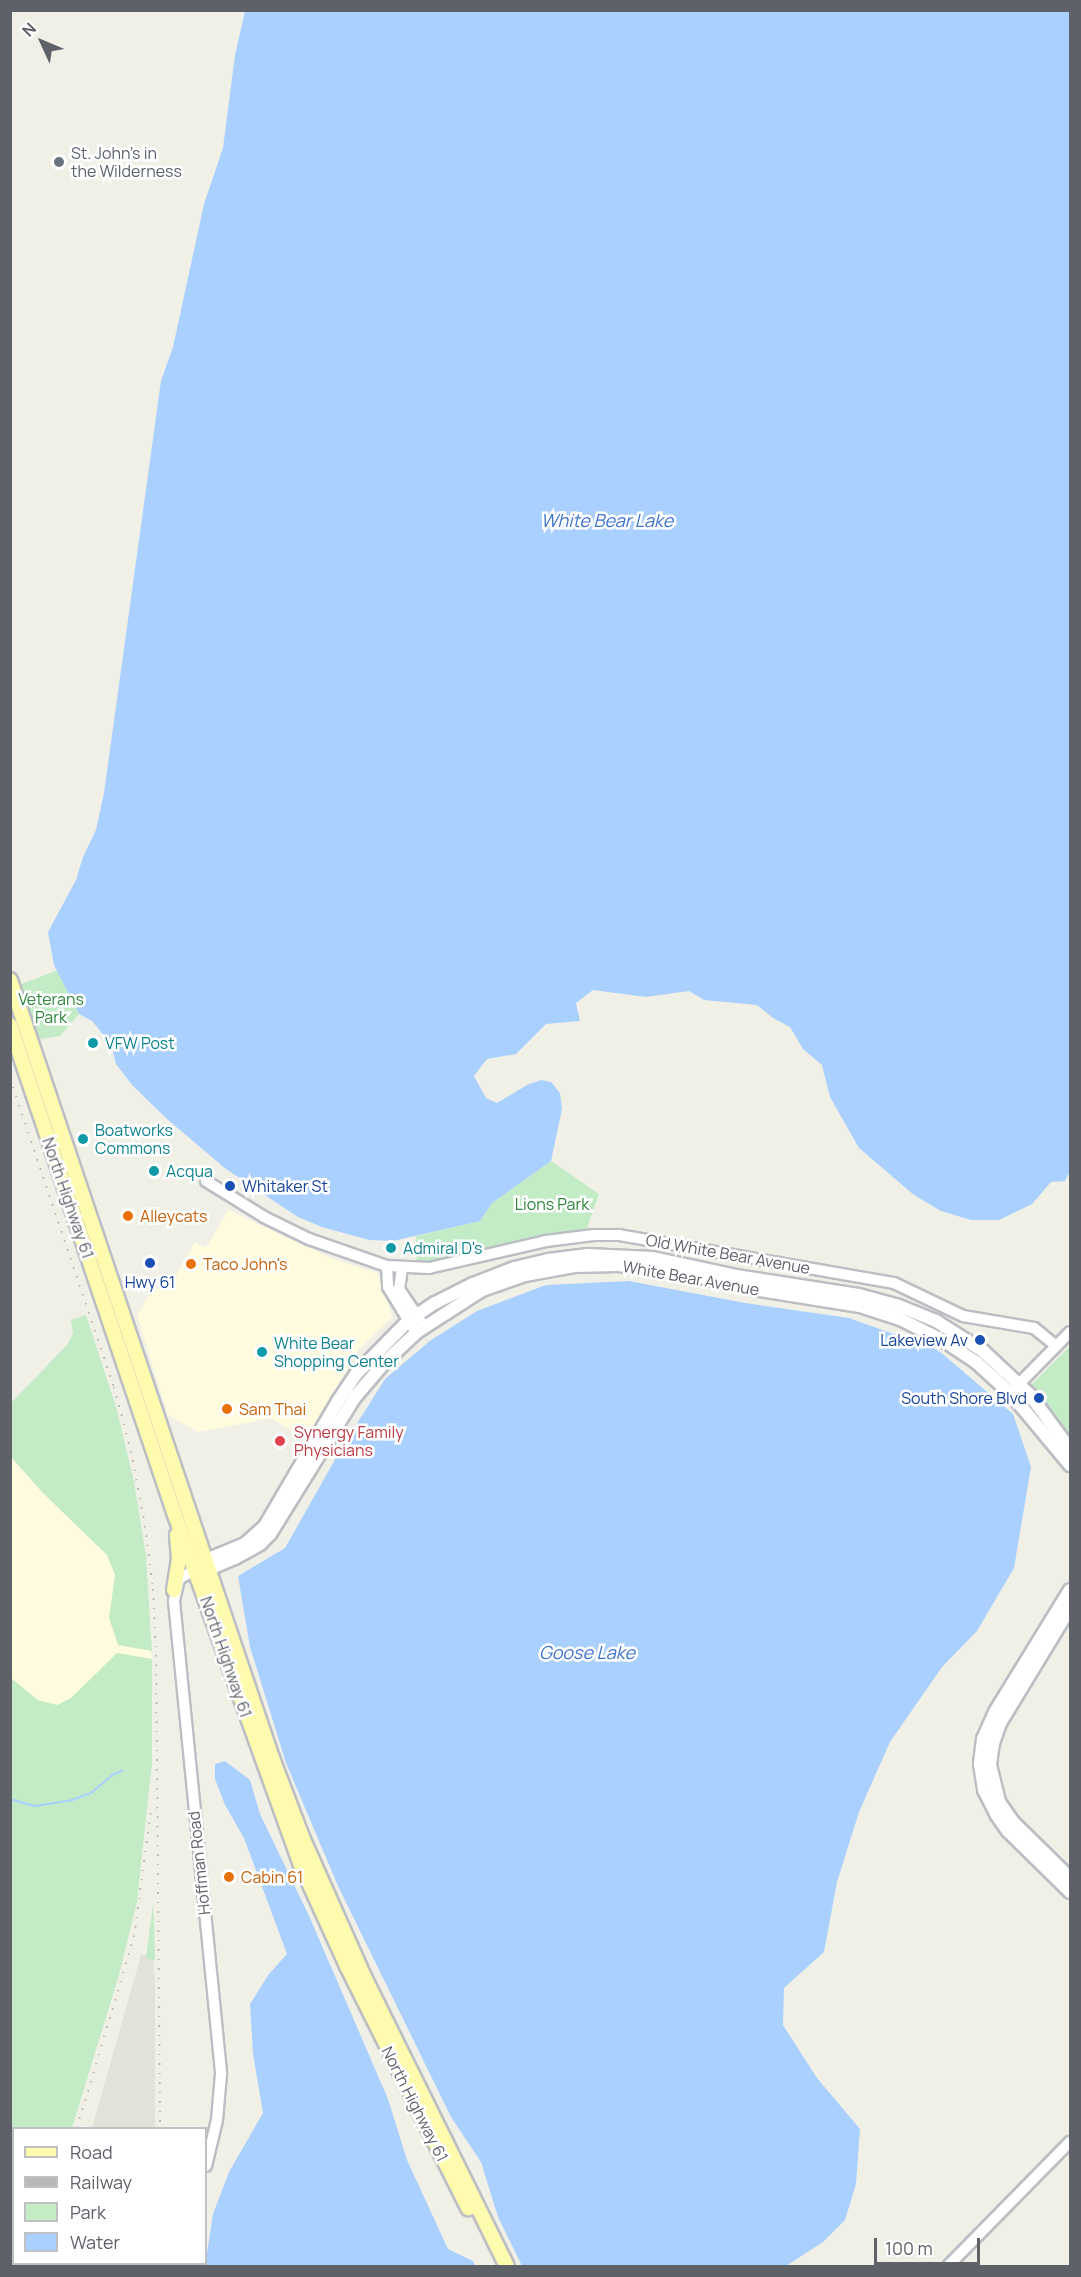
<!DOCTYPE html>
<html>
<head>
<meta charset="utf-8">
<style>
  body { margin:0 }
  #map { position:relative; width:1081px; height:2277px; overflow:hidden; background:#f1f0e7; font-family:Manrope,sans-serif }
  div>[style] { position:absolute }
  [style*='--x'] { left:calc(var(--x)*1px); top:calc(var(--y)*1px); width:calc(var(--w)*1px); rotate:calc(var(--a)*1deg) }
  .commercial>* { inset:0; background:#fffbde }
  .industrial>* { inset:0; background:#e2e2db }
  .green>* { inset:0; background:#c2ebc6 }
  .water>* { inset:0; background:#a9d0ff }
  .stream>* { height:2px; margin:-1px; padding:0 1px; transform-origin:1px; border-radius:1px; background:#a9d0ff }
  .roads { filter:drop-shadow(2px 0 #bbbec3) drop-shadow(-2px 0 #bbbec3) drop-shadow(0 2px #bbbec3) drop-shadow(0 -2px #bbbec3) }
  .tertiary>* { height:10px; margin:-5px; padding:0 5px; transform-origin:5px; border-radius:5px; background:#fff }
  .secondary>* { height:12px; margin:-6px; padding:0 6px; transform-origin:6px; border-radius:6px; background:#fff }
  .primary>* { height:14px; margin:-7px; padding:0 7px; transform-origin:7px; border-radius:7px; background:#fffbae }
  .rail>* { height:2px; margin-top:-1px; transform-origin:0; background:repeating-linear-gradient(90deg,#b8b8b9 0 1.5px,transparent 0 9.5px) }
  .dots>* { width:16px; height:16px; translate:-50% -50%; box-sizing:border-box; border:3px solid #fff; border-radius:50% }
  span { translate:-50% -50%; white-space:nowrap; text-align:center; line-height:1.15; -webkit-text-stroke:5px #fff; paint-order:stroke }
  .worship-label { font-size:16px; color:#5b616d }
  .left { translate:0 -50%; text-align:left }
  .park-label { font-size:16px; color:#2e873c }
  .culture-label { font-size:16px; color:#0d838f }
  .transit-label { font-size:16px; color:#164399 }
  .right { translate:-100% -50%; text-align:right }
  .street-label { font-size:16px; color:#5e6168 }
  .food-label { font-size:16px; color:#c56008 }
  .health-label { font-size:16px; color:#be3a42 }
  .water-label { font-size:18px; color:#4075cf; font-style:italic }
  .frame { position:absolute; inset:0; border:12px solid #5e6168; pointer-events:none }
  .legend { position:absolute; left:12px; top:2127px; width:195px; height:138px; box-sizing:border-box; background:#fff; border:2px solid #bfc0c3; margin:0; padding:8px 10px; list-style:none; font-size:18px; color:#5e6168 }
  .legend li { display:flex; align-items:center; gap:12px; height:30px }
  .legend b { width:30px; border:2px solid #bfc0c3 }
  .north { position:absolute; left:12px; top:12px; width:60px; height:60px; -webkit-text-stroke:4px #fff; paint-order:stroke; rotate:314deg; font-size:16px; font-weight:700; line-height:24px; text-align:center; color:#5e6168 }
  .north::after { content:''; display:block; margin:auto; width:21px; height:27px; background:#5e6168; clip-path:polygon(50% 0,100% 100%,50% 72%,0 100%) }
  .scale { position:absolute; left:874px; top:2238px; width:106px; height:27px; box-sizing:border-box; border:3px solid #5e6168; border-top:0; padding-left:8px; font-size:18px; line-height:21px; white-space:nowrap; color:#5e6168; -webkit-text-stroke:4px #fff; paint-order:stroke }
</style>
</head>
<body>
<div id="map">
  <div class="commercial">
    <i style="clip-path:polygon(228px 1210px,333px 1259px,377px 1273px,387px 1297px,392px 1317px,359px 1349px,305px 1440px,271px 1418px,198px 1432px,168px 1415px,137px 1316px,153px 1288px,168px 1290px,195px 1242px,206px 1248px)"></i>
    <i style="clip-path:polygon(10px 1414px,144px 1547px,151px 1629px,152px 1750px,11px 1741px)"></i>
  </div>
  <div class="industrial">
    <i style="clip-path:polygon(141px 1955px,153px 1955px,155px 1985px,155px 2128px,92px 2128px)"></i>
    <i style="clip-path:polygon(52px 2264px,154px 2264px,155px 2266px,51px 2266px)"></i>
  </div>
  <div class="green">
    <i style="clip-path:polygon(58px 970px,79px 1014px,60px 1036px,40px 1039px,34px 1034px,19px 985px)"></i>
    <i style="clip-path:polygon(551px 1161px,599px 1194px,584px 1236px,417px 1268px,416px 1236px,480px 1221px,492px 1203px)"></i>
    <i style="clip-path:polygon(86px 1315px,117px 1410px,134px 1482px,146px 1556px,152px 1651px,118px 1645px,109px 1618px,115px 1575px,107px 1555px,43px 1493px,11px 1457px,11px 1403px,68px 1344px,73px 1333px,71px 1320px)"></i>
    <i style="clip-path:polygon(1070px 1346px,1070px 1437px,1031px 1385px)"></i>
    <i style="clip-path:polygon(117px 1653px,152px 1659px,152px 1763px,137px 1902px,119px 1975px,72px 2128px,14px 2128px,14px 2264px,31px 2264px,30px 2266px,11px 2266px,11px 1678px,38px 1700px,57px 1705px,71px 1698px)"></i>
    <i style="clip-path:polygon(153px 1904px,154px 1920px,155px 1961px,146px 1958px)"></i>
  </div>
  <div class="water">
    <i style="clip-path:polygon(245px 11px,1070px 11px,1070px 1171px,1065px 1181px,1051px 1182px,1032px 1204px,999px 1220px,971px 1220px,941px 1211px,914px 1195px,859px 1148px,830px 1097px,822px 1065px,803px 1049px,790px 1027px,773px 1018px,757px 1005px,704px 1000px,689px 991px,646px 997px,593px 990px,576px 1003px,580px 1021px,546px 1024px,516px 1054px,487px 1059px,474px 1076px,486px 1098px,497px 1103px,527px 1085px,541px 1080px,551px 1082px,560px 1093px,562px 1109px,551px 1161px,492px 1203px,480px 1221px,393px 1241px,369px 1240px,322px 1227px,298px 1217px,226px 1169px,167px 1119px,132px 1085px,116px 1064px,111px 1044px,92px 1021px,79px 1014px,54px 965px,48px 932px,76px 880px,83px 857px,96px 830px,104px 793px,161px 381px,173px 347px,204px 204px,223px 148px,235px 55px)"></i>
    <i style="clip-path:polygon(629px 1281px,745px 1303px,849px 1318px,938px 1350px,1013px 1414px,1031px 1467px,1014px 1568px,977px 1631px,942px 1667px,890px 1742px,859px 1812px,837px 1882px,824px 1952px,784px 1988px,783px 2025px,817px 2078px,860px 2129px,856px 2184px,845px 2220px,823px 2242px,786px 2266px,522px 2266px,498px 2217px,481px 2162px,451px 2117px,338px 1886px,286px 1763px,250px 1647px,238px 1576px,285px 1548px,341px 1449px,385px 1379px,431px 1340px,477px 1311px,546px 1285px)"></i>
    <i style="clip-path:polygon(225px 1761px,250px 1780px,260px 1814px,310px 1918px,388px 2099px,407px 2160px,448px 2249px,473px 2261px,475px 2266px,205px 2266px,213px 2214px,229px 2172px,263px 2113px,253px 2054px,250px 2004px,269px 1974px,287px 1954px,244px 1838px,225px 1805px,215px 1779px,215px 1764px)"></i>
  </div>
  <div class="stream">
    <i style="--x:10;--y:1799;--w:26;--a:16"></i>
    <i style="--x:35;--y:1806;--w:37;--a:-9"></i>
    <i style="--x:72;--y:1800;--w:20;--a:-20"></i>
    <i style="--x:91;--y:1793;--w:30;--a:-40"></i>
    <i style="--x:114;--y:1774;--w:9;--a:-21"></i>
  </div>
  <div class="roads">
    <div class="tertiary">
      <i style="--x:206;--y:1181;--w:68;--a:31.8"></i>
      <i style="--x:264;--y:1217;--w:50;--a:26.1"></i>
      <i style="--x:309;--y:1239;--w:83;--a:19.1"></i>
      <i style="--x:387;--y:1266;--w:42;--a:2.7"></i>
      <i style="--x:429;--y:1268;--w:120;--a:-13"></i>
      <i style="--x:546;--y:1241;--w:48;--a:-7.1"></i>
      <i style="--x:594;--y:1235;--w:25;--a:0"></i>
      <i style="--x:619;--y:1235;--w:279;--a:9.9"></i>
      <i style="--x:894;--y:1283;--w:76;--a:25.6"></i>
      <i style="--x:963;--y:1316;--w:72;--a:9.6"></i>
      <i style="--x:1034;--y:1328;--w:28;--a:39"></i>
      <i style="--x:387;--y:1266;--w:21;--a:87"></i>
      <i style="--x:388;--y:1287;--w:48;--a:58.6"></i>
      <i style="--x:402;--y:1268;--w:21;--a:98"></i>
      <i style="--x:399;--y:1289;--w:45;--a:56"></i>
      <i style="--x:1014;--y:1389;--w:80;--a:-45.5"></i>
      <i style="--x:195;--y:1570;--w:18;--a:151"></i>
      <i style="--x:179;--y:1579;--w:23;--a:103"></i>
      <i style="--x:174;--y:1601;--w:475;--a:84.3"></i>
      <i style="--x:221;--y:2074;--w:46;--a:95"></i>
      <i style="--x:217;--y:2120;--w:47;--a:103.4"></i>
      <i style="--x:190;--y:2264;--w:2;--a:90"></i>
      <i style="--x:948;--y:2266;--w:174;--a:-45.5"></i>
    </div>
    <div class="secondary">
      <i style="--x:200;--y:1566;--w:8;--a:-45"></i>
      <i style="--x:206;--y:1560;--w:42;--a:-22.3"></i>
      <i style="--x:245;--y:1544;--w:27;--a:-42"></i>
      <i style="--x:265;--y:1526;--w:145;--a:-59.7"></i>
      <i style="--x:338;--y:1401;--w:32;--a:-56"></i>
      <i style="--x:356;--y:1374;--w:74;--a:-45.5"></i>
      <i style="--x:408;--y:1321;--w:32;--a:-34"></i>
      <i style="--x:435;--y:1303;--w:42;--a:-26.6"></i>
      <i style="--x:473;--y:1284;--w:44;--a:-21.3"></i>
      <i style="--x:514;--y:1268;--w:35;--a:-13"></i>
      <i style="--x:548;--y:1260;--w:40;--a:-7.1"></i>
      <i style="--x:588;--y:1255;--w:65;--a:2.6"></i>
      <i style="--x:653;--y:1258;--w:85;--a:12.2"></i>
      <i style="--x:736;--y:1276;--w:124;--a:8.8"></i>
      <i style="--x:859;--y:1295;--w:41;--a:15.4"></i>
      <i style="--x:899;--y:1306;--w:40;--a:22"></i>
      <i style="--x:936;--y:1321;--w:56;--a:32.6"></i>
      <i style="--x:983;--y:1351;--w:64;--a:43.1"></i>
      <i style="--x:1030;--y:1395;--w:67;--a:53.5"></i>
      <i style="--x:199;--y:1569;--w:10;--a:0"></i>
      <i style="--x:209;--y:1569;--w:28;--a:-23"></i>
      <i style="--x:235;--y:1558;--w:29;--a:-29"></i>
      <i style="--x:260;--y:1544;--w:14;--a:-45"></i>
      <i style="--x:270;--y:1534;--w:161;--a:-58.2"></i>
      <i style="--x:355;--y:1397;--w:45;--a:-49.5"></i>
      <i style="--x:384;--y:1363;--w:45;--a:-43.2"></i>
      <i style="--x:417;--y:1332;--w:77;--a:-32.9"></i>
      <i style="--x:482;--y:1290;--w:46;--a:-19.2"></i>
      <i style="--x:525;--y:1275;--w:50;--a:-10.4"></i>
      <i style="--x:574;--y:1266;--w:43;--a:-1.3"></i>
      <i style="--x:617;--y:1265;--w:44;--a:5.2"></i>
      <i style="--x:661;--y:1269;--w:101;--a:12"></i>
      <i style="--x:760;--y:1290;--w:101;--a:9.1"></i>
      <i style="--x:860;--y:1306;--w:42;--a:18"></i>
      <i style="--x:900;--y:1319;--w:51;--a:26.6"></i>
      <i style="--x:946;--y:1342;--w:36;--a:34"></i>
      <i style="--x:976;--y:1362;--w:46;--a:42.4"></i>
      <i style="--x:1010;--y:1393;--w:94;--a:50.2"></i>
      <i style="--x:1070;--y:1590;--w:143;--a:121.6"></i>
      <i style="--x:995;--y:1712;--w:30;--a:114"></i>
      <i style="--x:983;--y:1739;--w:25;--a:97"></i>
      <i style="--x:980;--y:1764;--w:26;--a:81"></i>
      <i style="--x:984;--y:1790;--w:27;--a:63"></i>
      <i style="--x:996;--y:1814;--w:21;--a:55"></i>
      <i style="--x:1008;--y:1831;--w:87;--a:44.5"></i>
      <i style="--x:1070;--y:1608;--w:135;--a:121.3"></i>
      <i style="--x:1000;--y:1723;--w:21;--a:109"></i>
      <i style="--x:993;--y:1743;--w:22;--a:98"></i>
      <i style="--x:990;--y:1765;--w:38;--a:76"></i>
      <i style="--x:999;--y:1802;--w:24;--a:55"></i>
      <i style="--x:1013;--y:1822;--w:80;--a:44.5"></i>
    </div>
    <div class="primary">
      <i style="--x:10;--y:980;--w:821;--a:71.39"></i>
      <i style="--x:272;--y:1758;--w:85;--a:69.2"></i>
      <i style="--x:302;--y:1837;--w:155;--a:66.1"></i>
      <i style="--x:365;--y:1979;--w:320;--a:63.7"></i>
      <i style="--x:10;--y:1025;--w:517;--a:71.39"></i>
      <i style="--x:175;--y:1515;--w:372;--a:70.2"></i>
      <i style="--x:301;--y:1865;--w:111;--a:65.5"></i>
      <i style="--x:347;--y:1966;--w:271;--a:63.4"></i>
      <i style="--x:174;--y:1590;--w:31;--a:-81"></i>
      <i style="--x:179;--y:1559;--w:24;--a:-95"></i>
    </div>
  </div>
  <div class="rail">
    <i style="--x:10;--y:1078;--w:326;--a:71.4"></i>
    <i style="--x:114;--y:1387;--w:66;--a:75.1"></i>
    <i style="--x:131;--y:1451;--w:76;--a:79.4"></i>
    <i style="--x:145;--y:1526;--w:64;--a:82.8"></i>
    <i style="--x:153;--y:1589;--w:66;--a:87.4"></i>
    <i style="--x:156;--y:1655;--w:473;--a:89.5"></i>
    <i style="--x:77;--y:2128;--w:199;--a:-73.4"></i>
    <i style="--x:134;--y:1937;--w:129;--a:-82.4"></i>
    <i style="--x:164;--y:2264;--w:2;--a:90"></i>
    <i style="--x:35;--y:2266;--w:2;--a:-63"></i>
    <i style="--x:51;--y:2266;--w:2;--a:-63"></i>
  </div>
  <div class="dots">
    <i style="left:59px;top:162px;background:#6b7280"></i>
    <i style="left:93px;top:1043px;background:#0f9aa8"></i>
    <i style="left:83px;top:1139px;background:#0f9aa8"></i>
    <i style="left:154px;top:1171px;background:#0f9aa8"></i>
    <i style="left:230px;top:1186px;background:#1a4fb4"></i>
    <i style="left:128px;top:1216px;background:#e8710a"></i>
    <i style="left:391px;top:1248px;background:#0f9aa8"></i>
    <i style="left:150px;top:1263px;background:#1a4fb4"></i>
    <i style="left:191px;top:1264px;background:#e8710a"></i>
    <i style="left:980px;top:1340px;background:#1a4fb4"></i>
    <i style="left:262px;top:1352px;background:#0f9aa8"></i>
    <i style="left:1039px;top:1398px;background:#1a4fb4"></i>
    <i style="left:227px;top:1409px;background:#e8710a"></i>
    <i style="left:280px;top:1441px;background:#e0444e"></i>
    <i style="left:229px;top:1877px;background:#e8710a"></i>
  </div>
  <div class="worship-label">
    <span class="left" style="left:71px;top:162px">St. John's in<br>the Wilderness</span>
  </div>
  <div class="park-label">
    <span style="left:51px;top:1008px">Veterans<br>Park</span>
    <span style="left:552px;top:1204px">Lions Park</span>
  </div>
  <div class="culture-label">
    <span class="left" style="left:105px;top:1043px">VFW Post</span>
    <span class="left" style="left:95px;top:1139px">Boatworks<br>Commons</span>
    <span class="left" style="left:166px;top:1171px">Acqua</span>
    <span class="left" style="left:403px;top:1248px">Admiral D's</span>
    <span class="left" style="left:274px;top:1352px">White Bear<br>Shopping Center</span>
  </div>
  <div class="transit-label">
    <span class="left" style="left:242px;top:1186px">Whitaker St</span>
    <span style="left:150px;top:1282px">Hwy 61</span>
    <span class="right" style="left:968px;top:1340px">Lakeview Av</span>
    <span class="right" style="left:1027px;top:1398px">South Shore Blvd</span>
  </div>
  <div class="street-label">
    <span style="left:68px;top:1198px;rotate:71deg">North Highway 61</span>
    <span style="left:728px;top:1254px;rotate:10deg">Old White Bear Avenue</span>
    <span style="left:691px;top:1278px;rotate:10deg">White Bear Avenue</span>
    <span style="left:226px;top:1657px;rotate:71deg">North Highway 61</span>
    <span style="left:199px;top:1863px;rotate:-96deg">Hoffman Road</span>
    <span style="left:415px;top:2104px;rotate:63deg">North Highway 61</span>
  </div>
  <div class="food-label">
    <span class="left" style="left:140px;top:1216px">Alleycats</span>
    <span class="left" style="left:203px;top:1264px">Taco John's</span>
    <span class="left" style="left:239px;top:1409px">Sam Thai</span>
    <span class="left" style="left:241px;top:1877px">Cabin 61</span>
  </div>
  <div class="health-label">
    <span class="left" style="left:294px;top:1441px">Synergy Family<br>Physicians</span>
  </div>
  <div class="water-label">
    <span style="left:607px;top:520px">White Bear Lake</span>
    <span style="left:587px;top:1652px">Goose Lake</span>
  </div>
  <div class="frame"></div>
  <ul class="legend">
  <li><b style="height:8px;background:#fffbae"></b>Road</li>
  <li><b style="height:8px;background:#b8b8b9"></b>Railway</li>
  <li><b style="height:16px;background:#c2ebc6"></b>Park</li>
  <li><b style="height:16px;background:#a9d0ff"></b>Water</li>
  </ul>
  <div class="north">N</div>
  <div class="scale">100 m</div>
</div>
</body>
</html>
